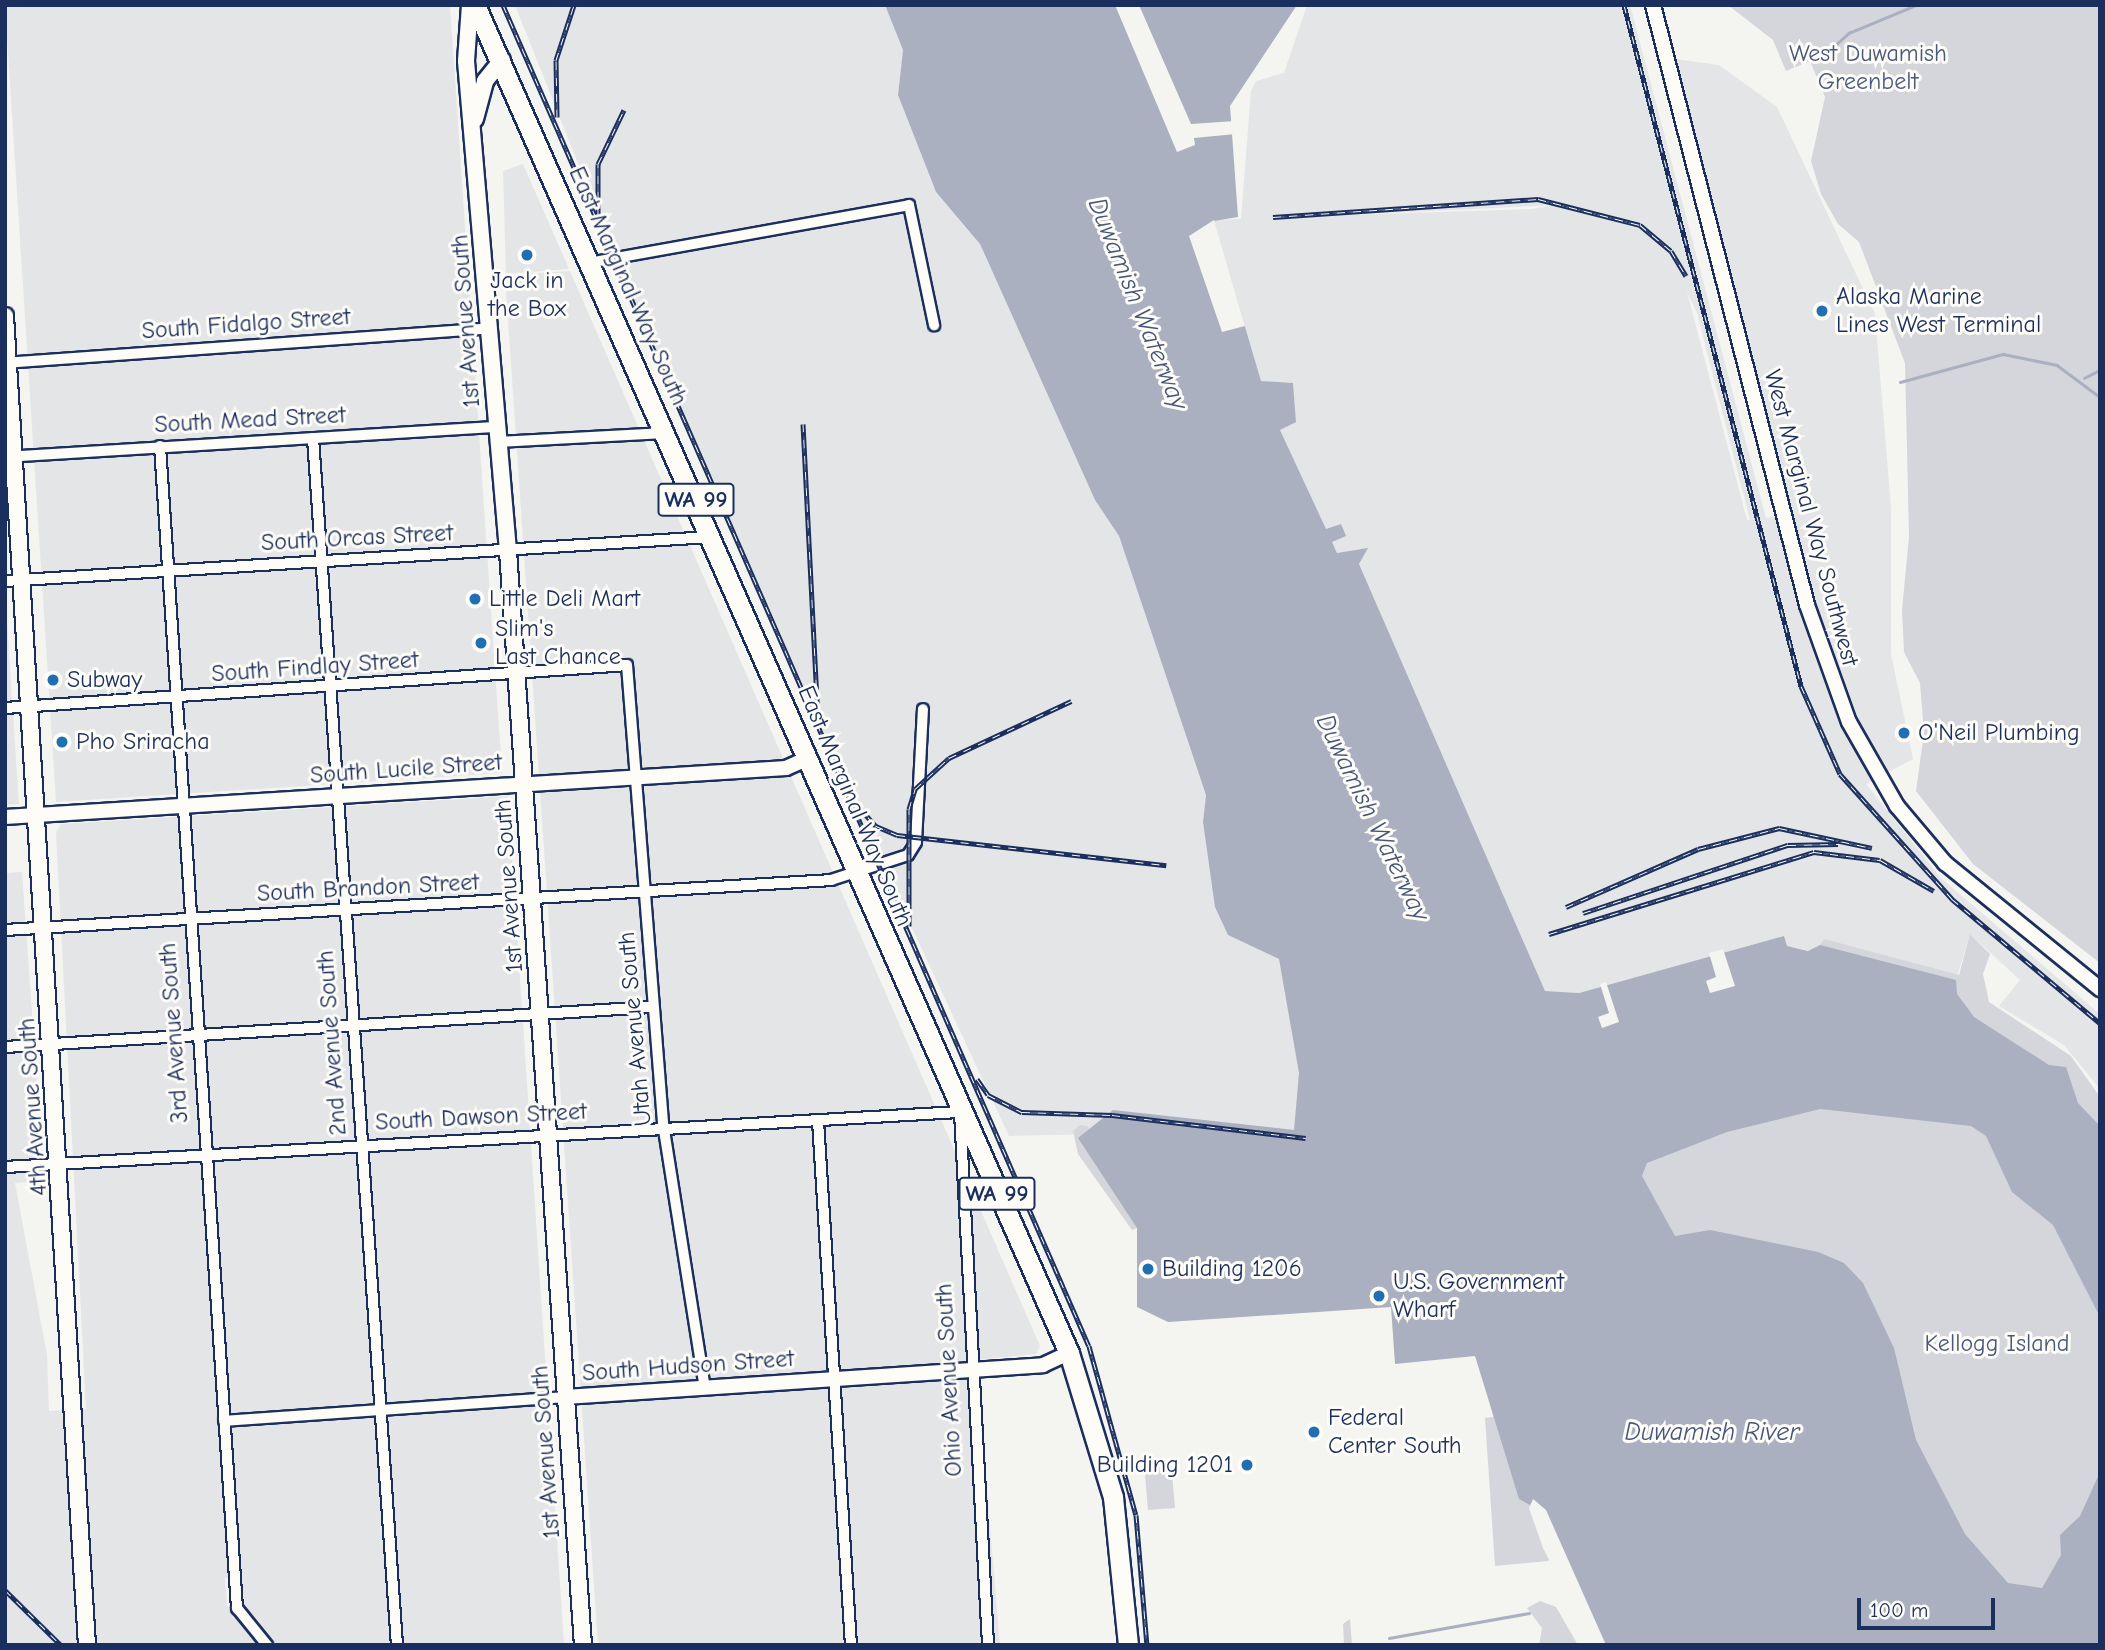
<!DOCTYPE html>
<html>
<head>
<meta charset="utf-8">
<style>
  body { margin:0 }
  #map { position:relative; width:2105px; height:1650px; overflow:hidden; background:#f4f4f1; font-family:"Comic Neue",sans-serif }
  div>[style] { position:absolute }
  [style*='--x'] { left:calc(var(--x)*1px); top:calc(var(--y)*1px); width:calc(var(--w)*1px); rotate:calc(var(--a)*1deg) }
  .built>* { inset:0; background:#e4e5e6 }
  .green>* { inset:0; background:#d4d6db }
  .water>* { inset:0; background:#aab0bf }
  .pier>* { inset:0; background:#f4f4f1 }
  .stream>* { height:2.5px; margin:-1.25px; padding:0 1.25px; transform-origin:1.25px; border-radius:1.25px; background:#aab0bf }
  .roads { filter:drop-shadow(2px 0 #1b2f5e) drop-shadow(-2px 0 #1b2f5e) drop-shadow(0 2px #1b2f5e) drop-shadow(0 -2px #1b2f5e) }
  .street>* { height:10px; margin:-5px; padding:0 5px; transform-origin:5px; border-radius:5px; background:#fdfcf7 }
  .secondary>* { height:14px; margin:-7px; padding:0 7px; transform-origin:7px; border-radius:7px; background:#fdfcf7 }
  .primary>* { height:16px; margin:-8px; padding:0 8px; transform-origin:8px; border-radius:8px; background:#fdfcf7 }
  .highway>* { height:19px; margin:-9.5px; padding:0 9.5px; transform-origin:9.5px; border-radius:9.5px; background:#fdfcf7 }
  .rail>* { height:5px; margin-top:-2.5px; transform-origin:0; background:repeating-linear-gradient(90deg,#fdfcf7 0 8px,#1b2f5e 0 16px); box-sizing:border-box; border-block:2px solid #1b2f5e }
  .dots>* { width:19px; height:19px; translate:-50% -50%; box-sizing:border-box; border:4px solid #fdfcf7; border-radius:50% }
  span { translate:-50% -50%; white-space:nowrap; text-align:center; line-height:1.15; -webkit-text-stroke:6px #fdfcf7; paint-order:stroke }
  .shield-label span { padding:2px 5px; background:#fdfcf7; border:2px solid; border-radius:5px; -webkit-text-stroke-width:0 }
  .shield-label { font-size:23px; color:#1b2f5e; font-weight:700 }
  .park-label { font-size:24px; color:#49597d }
  .poi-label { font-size:24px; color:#1b2f5e }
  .left { translate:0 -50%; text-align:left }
  .right { translate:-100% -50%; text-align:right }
  .street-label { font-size:24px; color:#1b2f5e }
  .water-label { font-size:26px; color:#46567b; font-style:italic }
  .frame { position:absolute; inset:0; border:7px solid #1b2f5e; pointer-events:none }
  .scale { position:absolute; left:1857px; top:1598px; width:138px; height:32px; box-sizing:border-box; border:4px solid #1b2f5e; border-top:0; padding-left:9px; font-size:21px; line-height:24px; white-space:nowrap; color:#1b2f5e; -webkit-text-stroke:5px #fdfcf7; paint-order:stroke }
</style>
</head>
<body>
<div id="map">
  <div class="built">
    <i style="clip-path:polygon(5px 5px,450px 5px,502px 773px,56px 802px)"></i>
    <i style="clip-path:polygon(515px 5px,885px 5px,903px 50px,898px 95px,936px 192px,980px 244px,1095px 500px,1119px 536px,1206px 795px,1203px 822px,1216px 907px,1228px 935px,1279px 959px,1341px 1129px,1009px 1136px,878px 855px,620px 269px)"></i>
    <i style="clip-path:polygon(evenodd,1307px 5px,1630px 5px,1766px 518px,1788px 514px,1660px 57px,1719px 65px,1777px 107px,1875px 314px,1891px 508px,1891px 654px,1913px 759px,1866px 784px,1942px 879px,2100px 1014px,2100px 1089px,2064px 1045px,1999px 1006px,2020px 980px,1970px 934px,1956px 980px,1786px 946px,1784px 936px,1579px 993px,1545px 991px,1359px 564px,1366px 549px,1337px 553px,1332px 542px,1341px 524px,1326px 530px,1280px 430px,1296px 421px,1293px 383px,1261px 382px,1214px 220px,1241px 219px,1251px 91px,1256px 81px,1284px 73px,1307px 5px,1556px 205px,1531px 209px,1343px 215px,1556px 205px,1307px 5px,1687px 292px,1697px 313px,1750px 520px,1747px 520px,1687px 292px)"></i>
    <i style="clip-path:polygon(523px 164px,569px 269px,506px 274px,503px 171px)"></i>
    <i style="clip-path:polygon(570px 271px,1040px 1346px,1036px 1354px,976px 1360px,1000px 1645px,598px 1645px,505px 275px)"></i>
    <i style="clip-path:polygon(5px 591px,19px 804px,5px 805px)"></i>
    <i style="clip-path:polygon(508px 796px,564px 1645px,274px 1645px,243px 1608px,240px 1576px,225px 1578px,227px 1605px,258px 1645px,5px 1645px,5px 873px,22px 872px,44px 1181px,15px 1183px,47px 1355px,49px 1411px,86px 1409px,56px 832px,61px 824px)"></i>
  </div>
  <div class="green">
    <i style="clip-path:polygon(1728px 5px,2100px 5px,2100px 963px,1973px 864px,1916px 791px,1924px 733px,1920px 683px,1904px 652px,1902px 610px,1909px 537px,1905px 363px,1859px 242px,1838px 224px,1821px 194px,1811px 161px,1825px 97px,1810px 61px,1786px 71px,1773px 40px)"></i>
    <i style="clip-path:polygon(1970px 934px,1990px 954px,1983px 974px,1989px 1002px,2071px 1056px,2100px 1097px,2100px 1190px,1820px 945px,1824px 939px,1959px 975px)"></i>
    <i style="clip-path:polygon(1822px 1087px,1966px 1098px,2100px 1247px,2100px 1645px,1968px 1645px,1705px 1264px,1624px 1204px,1643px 1139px)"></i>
    <i style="clip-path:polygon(1080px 1125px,1087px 1126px,1146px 1224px,1132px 1230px,1078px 1154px,1073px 1131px)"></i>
    <i style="clip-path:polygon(1492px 1408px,1553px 1557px,1548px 1561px,1495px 1566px,1485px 1418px,1493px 1417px)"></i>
    <i style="clip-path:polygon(1171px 1461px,1175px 1508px,1148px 1510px,1144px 1463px)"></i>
    <i style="clip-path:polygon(1540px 1601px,1556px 1607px,1578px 1645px,1539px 1645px,1542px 1628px,1527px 1608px)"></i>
    <i style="clip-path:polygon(1350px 1619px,1352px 1645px,1344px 1645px,1343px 1624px)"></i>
  </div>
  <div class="water">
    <i style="clip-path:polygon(885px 5px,1297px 5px,1230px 106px,1238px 217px,1214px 221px,1261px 381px,1293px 383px,1296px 422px,1280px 430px,1326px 529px,1341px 524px,1346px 536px,1332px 542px,1337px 553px,1368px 548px,1359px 564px,1545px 991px,1579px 993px,1784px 936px,1787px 946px,1808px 951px,1820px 945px,1956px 980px,1957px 994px,1974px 1017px,2049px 1065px,2066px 1067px,2078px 1103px,2100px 1126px,2100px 1317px,2053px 1225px,2012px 1192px,1986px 1136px,1971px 1126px,1820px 1109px,1727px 1132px,1647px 1163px,1642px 1176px,1675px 1236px,1710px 1230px,1818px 1252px,1844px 1263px,1863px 1283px,1894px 1348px,1916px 1440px,1965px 1534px,2008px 1583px,2042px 1588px,2061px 1555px,2060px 1535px,2080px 1516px,2100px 1472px,2100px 1645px,1594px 1645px,1530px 1505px,1519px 1499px,1475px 1356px,1395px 1364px,1391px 1307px,1168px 1322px,1137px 1307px,1137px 1228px,1078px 1138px,1113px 1110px,1294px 1130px,1299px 1073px,1279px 959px,1228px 935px,1215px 907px,1203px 822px,1206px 795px,1119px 536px,1095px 500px,980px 244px,936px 192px,898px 95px,903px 50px)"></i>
  </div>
  <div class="pier">
    <i style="clip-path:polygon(1115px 5px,1139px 5px,1191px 124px,1235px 121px,1236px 134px,1194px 138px,1195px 145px,1177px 152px)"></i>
    <i style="clip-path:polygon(1214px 220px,1245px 326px,1222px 332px,1189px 236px)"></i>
    <i style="clip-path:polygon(1723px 949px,1735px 986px,1710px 993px,1706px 981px,1716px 977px,1709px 953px)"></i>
    <i style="clip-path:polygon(1606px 982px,1619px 1022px,1602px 1028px,1598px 1017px,1609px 1013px,1600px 984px)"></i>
    <i style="clip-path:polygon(1533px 1499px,1546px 1510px,1606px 1645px,1592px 1645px,1543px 1548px,1529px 1508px)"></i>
  </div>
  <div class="stream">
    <i style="--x:1821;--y:58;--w:38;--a:-42"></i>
    <i style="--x:1849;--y:33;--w:73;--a:-22.7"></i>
    <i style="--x:2084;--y:378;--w:18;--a:-27"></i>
    <i style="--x:1900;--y:382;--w:107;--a:-15.2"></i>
    <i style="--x:2003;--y:354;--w:55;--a:11.5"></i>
    <i style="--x:2057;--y:365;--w:54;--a:36.7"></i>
    <i style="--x:1389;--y:1638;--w:142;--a:-10.1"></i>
  </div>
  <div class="roads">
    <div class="street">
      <i style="--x:588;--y:263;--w:326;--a:-10.2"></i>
      <i style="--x:909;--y:205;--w:123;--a:78.2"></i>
      <i style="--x:5;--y:363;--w:486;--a:-4.1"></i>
      <i style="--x:313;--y:438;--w:1210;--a:86.02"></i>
      <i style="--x:498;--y:442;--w:167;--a:-3.1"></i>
      <i style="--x:160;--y:446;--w:1165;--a:86.21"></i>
      <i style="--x:237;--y:1608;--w:48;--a:51"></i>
      <i style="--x:5;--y:457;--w:493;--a:-3.5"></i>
      <i style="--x:5;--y:581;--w:707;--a:-3.57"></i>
      <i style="--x:5;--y:708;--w:623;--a:-3.95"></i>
      <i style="--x:627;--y:665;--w:466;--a:85.5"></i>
      <i style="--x:664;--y:1130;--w:261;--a:81"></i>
      <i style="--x:5;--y:930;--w:828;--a:-3.46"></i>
      <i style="--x:831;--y:880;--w:81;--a:-18"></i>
      <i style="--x:908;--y:855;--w:15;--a:-58"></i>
      <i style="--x:916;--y:842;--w:133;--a:-87"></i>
      <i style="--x:5;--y:1047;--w:648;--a:-3.54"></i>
      <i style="--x:818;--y:1121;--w:525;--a:86.4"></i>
      <i style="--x:5;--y:1167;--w:957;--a:-3.3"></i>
      <i style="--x:960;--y:1112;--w:534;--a:86.99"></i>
      <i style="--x:224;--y:1421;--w:342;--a:-4"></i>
    </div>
    <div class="secondary">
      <i style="--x:1653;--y:5;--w:619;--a:75.6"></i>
      <i style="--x:1807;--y:605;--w:124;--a:70.3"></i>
      <i style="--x:1849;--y:722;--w:97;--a:60.3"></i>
      <i style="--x:1897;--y:806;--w:75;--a:49.9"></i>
      <i style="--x:1945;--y:863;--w:200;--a:39.1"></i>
      <i style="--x:5;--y:817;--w:783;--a:-3.59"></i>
      <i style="--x:786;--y:768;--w:24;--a:-24"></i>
      <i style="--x:565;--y:1397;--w:479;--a:-3.8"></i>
      <i style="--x:1043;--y:1365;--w:29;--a:-25"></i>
    </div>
    <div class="primary">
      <i style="--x:470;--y:5;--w:56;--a:94.1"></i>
      <i style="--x:466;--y:61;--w:492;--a:85.1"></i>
      <i style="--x:508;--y:551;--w:1097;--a:86.08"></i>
      <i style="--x:475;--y:119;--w:39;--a:-75"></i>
      <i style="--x:485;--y:81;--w:27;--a:-51"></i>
      <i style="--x:5;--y:316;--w:1332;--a:86.47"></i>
    </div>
    <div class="highway">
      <i style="--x:475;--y:5;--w:1473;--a:66.22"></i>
      <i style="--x:1069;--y:1353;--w:151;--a:73"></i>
      <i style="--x:1113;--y:1497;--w:149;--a:84.2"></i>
    </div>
  </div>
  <div class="rail">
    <i style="--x:503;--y:5;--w:1463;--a:66.4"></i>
    <i style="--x:1089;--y:1346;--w:175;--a:74.5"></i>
    <i style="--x:1136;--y:1515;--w:130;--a:85.2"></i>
    <i style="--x:1624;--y:5;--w:704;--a:75.43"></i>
    <i style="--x:1801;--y:686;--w:96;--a:66.1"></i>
    <i style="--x:1840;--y:774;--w:168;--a:48.1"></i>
    <i style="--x:1952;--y:899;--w:193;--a:40"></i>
    <i style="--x:557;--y:117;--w:57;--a:-91"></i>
    <i style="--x:556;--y:60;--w:58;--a:-71.9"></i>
    <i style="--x:598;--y:215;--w:51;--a:-90"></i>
    <i style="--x:598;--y:164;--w:60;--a:-64.3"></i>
    <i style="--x:1273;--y:217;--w:266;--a:-3.9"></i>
    <i style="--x:1538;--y:199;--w:105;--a:14.3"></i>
    <i style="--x:1640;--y:225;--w:40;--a:40"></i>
    <i style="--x:1671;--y:251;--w:29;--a:59"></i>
    <i style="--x:803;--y:424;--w:294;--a:87.1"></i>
    <i style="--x:857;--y:805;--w:28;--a:48"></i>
    <i style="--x:876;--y:826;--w:23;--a:23"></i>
    <i style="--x:897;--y:835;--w:271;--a:6.4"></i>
    <i style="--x:1566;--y:907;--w:144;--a:-23.7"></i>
    <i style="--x:1698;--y:849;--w:84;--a:-14.5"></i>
    <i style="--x:1779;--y:828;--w:95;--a:12.1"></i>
    <i style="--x:1583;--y:913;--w:216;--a:-18.4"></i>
    <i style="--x:1788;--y:845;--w:50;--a:-1.1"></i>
    <i style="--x:909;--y:926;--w:117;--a:-90"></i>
    <i style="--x:909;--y:809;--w:21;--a:-73"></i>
    <i style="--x:915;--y:789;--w:46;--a:-42.4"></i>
    <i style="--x:949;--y:758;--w:135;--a:-25"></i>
    <i style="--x:1549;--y:934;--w:277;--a:-17.2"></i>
    <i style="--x:1814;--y:852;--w:66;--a:6.9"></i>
    <i style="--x:1880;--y:860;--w:62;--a:29.9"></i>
    <i style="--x:977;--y:1079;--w:19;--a:55"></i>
    <i style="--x:988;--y:1095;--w:38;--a:27"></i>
    <i style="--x:1022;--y:1112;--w:90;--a:1.9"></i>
    <i style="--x:1112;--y:1115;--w:195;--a:6.8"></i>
    <i style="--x:5;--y:1590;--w:78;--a:44.5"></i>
  </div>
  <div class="dots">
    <i style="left:527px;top:255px;background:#1f6fb2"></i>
    <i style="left:1822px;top:311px;background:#1f6fb2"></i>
    <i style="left:475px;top:599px;background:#1f6fb2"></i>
    <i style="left:481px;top:643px;background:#1f6fb2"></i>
    <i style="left:53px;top:680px;background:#1f6fb2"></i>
    <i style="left:1904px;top:733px;background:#1f6fb2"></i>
    <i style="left:62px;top:742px;background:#1f6fb2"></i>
    <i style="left:1148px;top:1269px;background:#1f6fb2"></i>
    <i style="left:1379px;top:1296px;background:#1f6fb2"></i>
    <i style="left:1314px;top:1432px;background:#1f6fb2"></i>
    <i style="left:1247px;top:1465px;background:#1f6fb2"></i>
  </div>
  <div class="shield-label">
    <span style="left:696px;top:500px">WA 99</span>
    <span style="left:997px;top:1194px">WA 99</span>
  </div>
  <div class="park-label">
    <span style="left:1868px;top:68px">West Duwamish<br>Greenbelt</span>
    <span style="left:1997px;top:1344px">Kellogg Island</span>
  </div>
  <div class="poi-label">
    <span style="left:527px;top:295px">Jack in<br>the Box</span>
    <span class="left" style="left:1836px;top:311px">Alaska Marine<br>Lines West Terminal</span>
    <span class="left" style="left:489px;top:599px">Little Deli Mart</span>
    <span class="left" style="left:495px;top:643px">Slim's<br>Last Chance</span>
    <span class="left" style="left:67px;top:680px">Subway</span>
    <span class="left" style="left:1918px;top:733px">O'Neil Plumbing</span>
    <span class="left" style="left:76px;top:742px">Pho Sriracha</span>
    <span class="left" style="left:1162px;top:1269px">Building 1206</span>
    <span class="left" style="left:1393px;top:1296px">U.S. Government<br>Wharf</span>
    <span class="left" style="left:1328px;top:1432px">Federal<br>Center South</span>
    <span class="right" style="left:1233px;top:1465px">Building 1201</span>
  </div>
  <div class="street-label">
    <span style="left:628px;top:286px;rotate:66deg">East Marginal Way South</span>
    <span style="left:466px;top:321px;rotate:-94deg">1st Avenue South</span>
    <span style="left:246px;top:324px;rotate:-4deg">South Fidalgo Street</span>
    <span style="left:250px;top:420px;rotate:-3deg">South Mead Street</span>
    <span style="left:1811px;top:518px;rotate:75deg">West Marginal Way Southwest</span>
    <span style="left:357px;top:538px;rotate:-3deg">South Orcas Street</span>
    <span style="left:315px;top:667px;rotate:-4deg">South Findlay Street</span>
    <span style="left:406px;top:769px;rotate:-4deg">South Lucile Street</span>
    <span style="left:855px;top:806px;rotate:67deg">East Marginal Way South</span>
    <span style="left:509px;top:886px;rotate:-94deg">1st Avenue South</span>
    <span style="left:368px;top:888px;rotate:-3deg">South Brandon Street</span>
    <span style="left:635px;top:1029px;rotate:-95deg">Utah Avenue South</span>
    <span style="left:174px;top:1033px;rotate:-94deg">3rd Avenue South</span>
    <span style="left:332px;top:1043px;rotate:-94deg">2nd Avenue South</span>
    <span style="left:33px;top:1107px;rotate:-94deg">4th Avenue South</span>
    <span style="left:481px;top:1117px;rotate:-3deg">South Dawson Street</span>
    <span style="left:688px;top:1366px;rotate:-4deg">South Hudson Street</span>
    <span style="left:949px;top:1380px;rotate:-93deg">Ohio Avenue South</span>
    <span style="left:546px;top:1452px;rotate:-94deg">1st Avenue South</span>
  </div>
  <div class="water-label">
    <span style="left:1137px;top:304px;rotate:68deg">Duwamish Waterway</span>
    <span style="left:1372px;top:818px;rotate:64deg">Duwamish Waterway</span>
    <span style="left:1712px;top:1433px">Duwamish River</span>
  </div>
  <div class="frame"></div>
  <div class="scale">100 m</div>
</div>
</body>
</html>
